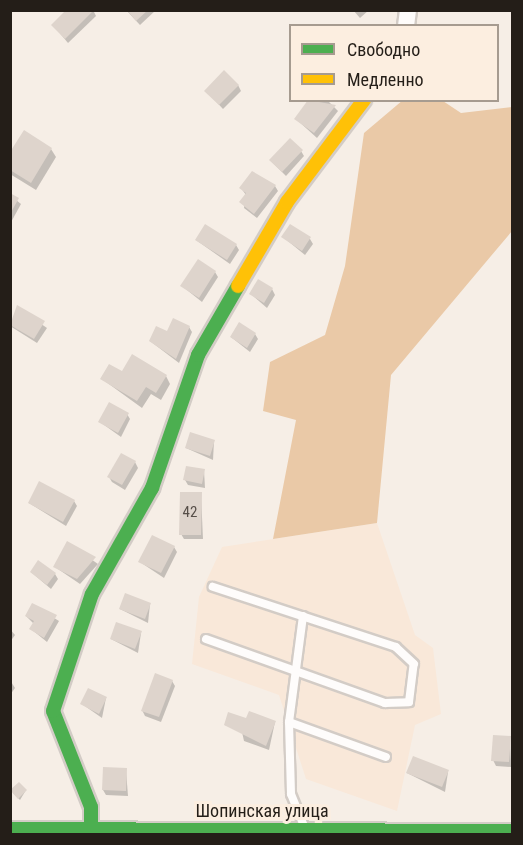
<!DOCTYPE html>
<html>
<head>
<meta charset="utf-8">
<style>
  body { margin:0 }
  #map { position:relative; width:523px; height:845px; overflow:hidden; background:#f6eee6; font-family:"Roboto Condensed",sans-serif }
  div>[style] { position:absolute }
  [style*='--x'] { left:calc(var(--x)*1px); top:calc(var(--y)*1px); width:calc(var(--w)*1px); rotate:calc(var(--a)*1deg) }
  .built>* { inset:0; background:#f9e8d9 }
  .forest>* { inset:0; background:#eac9a7 }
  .shadow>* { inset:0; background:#0003 }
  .building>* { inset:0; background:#ded4cc }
  .roads { filter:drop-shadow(2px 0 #d3ccc6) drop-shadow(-2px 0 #d3ccc6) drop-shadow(0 2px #d3ccc6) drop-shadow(0 -2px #d3ccc6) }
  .lane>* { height:8px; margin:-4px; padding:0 4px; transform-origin:4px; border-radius:4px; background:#fefcfb }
  .street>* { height:16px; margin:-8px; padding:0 8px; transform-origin:8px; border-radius:8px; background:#fefcfb }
  .fast>* { height:14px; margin:-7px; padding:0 7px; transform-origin:7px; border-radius:7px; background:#4caf50 }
  .slow>* { height:14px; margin:-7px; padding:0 7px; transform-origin:7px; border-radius:7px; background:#ffc107 }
  span { translate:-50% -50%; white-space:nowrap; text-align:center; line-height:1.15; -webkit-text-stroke:6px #fceee0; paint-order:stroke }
  .number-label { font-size:15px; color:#564e48 }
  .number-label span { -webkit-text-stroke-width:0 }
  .street-label { font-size:18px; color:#241e18 }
  .frame { position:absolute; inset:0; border:12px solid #241e18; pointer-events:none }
  .legend { position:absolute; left:289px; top:24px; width:210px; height:78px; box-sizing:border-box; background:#fceee0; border:2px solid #a69b90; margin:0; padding:8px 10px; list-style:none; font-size:18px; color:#241e18 }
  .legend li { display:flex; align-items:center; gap:12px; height:30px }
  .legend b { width:30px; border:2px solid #a69b90 }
</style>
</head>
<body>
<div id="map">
  <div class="built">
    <i style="clip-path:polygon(377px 523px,415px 635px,433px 648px,441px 714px,415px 725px,397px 811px,306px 779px,279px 695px,192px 664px,199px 597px,222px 547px)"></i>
  </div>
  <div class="forest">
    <i style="clip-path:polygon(403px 100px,443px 101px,461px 113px,512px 107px,512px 231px,391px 375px,377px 523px,273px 539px,296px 420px,263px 411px,270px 362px,325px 335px,345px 266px,364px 133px)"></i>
  </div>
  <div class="shadow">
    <i style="clip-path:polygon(93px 10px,96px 16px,68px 43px,53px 25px)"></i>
    <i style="clip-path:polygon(126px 10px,156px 10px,140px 25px)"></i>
    <i style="clip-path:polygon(353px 10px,369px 10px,360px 18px)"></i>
    <i style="clip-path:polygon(238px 85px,241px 91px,223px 109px,206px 91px)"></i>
    <i style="clip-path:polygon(310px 100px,327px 100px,338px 111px,317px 138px,296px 119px)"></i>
    <i style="clip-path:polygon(51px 149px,56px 157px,36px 190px,10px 174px,10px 154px)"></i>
    <i style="clip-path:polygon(301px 151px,304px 156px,286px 176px,271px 161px)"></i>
    <i style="clip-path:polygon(275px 186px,278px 191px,257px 218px,244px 208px,246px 195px,241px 188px)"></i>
    <i style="clip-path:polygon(10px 195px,21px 204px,10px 224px)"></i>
    <i style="clip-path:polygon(283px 237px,310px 239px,313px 244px,305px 255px)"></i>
    <i style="clip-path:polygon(196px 240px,236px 245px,239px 250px,230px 264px)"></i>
    <i style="clip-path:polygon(215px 272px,218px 277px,202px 302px,182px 286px)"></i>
    <i style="clip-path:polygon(272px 289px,275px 295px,267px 308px,251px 294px)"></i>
    <i style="clip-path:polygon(18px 308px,47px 328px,37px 343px,10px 326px)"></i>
    <i style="clip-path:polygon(189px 327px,192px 332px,179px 363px,150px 341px)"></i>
    <i style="clip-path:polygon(255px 334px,258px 339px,250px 352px,231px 337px)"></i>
    <i style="clip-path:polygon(122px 373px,166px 376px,170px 384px,161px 400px,151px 394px,142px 408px,102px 379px)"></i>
    <i style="clip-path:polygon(127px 414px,130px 419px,121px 437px,100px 422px)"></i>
    <i style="clip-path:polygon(214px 441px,213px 460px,186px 448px)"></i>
    <i style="clip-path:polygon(135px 462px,138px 468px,125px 490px,112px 482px,109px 477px)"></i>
    <i style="clip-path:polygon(204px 470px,205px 488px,188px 485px,185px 480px)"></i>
    <i style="clip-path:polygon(201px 494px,203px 539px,184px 539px,181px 534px)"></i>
    <i style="clip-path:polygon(74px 501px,77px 506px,66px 526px,29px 503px)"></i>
    <i style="clip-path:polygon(68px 543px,98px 564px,80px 584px,55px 567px)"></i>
    <i style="clip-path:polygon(174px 547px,177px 552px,164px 578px,140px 562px)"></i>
    <i style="clip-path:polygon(31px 572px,55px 574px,58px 579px,51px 589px)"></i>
    <i style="clip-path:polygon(150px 604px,148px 623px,120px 609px)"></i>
    <i style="clip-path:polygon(33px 605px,59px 621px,47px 642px,31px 629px,34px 624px,26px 616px)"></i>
    <i style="clip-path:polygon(10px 629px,15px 635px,10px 642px)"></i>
    <i style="clip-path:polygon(141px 633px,138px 653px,111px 639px)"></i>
    <i style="clip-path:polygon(10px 680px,15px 688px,10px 695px)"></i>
    <i style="clip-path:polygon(172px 681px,175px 686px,161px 722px,145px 716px,142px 710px)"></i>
    <i style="clip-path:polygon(106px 698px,102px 718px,82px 704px)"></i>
    <i style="clip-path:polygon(244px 719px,275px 722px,269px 750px,244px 741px,242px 732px,225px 725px)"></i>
    <i style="clip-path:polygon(510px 738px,511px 767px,496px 766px,493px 760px)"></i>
    <i style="clip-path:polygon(126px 770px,128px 796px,106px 795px,103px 790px)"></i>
    <i style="clip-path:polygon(448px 772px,445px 792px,407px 773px)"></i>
    <i style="clip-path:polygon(26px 790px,20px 800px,13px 793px)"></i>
  </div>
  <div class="building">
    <i style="clip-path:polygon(66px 10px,94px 10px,65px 39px,51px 25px)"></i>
    <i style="clip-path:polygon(127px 10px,148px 10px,136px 21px)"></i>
    <i style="clip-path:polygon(224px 70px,239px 85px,219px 105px,204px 91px)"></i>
    <i style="clip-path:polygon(308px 100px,336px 105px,314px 133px,294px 119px)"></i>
    <i style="clip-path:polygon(24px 130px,52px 148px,31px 183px,10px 170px,10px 152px)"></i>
    <i style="clip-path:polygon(290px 138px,303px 150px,282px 172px,269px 160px)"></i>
    <i style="clip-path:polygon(252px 171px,276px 185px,254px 214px,239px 202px,246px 193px,239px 188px)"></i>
    <i style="clip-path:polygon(10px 193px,19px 198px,10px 214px)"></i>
    <i style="clip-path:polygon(205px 224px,237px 244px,227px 260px,195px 240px)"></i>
    <i style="clip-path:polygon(290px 224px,311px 237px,302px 251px,281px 237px)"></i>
    <i style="clip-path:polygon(198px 259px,216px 271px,199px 298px,180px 286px)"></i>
    <i style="clip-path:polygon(258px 279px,273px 288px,264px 303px,249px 294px)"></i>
    <i style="clip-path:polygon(17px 305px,45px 321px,34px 339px,10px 325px)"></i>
    <i style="clip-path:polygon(173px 318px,190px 326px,176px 359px,149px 341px,156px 326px,167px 331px)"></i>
    <i style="clip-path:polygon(239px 322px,256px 333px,247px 348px,230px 337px)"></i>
    <i style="clip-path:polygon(132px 354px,167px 375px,156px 393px,146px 387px,137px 401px,100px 379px,109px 364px,122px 371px)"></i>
    <i style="clip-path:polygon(109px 402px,129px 413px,118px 433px,98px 422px)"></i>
    <i style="clip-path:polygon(190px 432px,215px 440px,210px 456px,185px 448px)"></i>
    <i style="clip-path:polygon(121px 453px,136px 461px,122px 485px,107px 477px)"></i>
    <i style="clip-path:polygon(186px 466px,205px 469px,202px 484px,183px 480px)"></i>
    <i style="clip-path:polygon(39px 481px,75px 500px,63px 522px,28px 503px)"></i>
    <i style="clip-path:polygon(180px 492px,202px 492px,201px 535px,179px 535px)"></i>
    <i style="clip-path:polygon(152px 535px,175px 546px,161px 573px,138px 562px)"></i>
    <i style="clip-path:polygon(67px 541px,96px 557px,77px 579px,53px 567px)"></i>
    <i style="clip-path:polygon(38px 560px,56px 573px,47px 585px,30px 572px)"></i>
    <i style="clip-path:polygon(125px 593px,151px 603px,145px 619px,119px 609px)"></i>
    <i style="clip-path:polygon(32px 603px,57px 615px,44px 638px,29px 629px,34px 621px,25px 616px)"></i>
    <i style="clip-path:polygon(116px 622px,142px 631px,135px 649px,110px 639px)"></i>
    <i style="clip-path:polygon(155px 673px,173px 680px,159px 717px,141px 711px)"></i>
    <i style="clip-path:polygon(88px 688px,107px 697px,99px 714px,80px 704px)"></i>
    <i style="clip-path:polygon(249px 711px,276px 721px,266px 746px,224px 725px,228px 712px,246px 718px)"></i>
    <i style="clip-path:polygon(493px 735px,511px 736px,509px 762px,491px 761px)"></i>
    <i style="clip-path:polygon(413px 756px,449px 770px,442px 787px,406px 773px)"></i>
    <i style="clip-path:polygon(103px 767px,127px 768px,126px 791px,102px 790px)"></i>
    <i style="clip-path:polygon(19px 782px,27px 790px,18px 799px,10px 790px)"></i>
  </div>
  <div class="roads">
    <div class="lane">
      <i style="--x:303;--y:616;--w:107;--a:97.5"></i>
      <i style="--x:289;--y:722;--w:72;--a:88.4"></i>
      <i style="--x:291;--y:794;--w:37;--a:68"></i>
      <i style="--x:206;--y:639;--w:190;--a:19.7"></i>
      <i style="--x:385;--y:703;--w:24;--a:-2"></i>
      <i style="--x:409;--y:702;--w:38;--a:-83"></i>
      <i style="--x:414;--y:664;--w:25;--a:-137"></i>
      <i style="--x:396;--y:647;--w:193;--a:-161.8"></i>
      <i style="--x:289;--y:722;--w:103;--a:19.8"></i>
    </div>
    <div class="street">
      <i style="--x:406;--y:26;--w:16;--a:-83"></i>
    </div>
    <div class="fast">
      <i style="--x:91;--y:828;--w:21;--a:-90"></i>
      <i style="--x:91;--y:807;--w:103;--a:-111.6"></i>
      <i style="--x:53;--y:711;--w:123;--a:-71.6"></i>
      <i style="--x:92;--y:594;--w:122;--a:-60.5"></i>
      <i style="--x:152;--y:488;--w:141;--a:-70.9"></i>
      <i style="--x:198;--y:355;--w:80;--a:-59.9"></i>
      <i style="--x:10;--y:829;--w:502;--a:0.23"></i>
    </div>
    <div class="slow">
      <i style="--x:238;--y:286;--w:97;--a:-59.7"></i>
      <i style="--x:287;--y:202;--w:128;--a:-53"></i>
    </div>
  </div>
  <div class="number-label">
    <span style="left:190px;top:513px">42</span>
  </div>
  <div class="street-label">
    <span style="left:262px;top:811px">Шопинская улица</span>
  </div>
  <div class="frame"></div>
  <ul class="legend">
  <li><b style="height:8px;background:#4caf50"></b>Свободно</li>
  <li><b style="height:8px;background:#ffc107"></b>Медленно</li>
  </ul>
</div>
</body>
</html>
